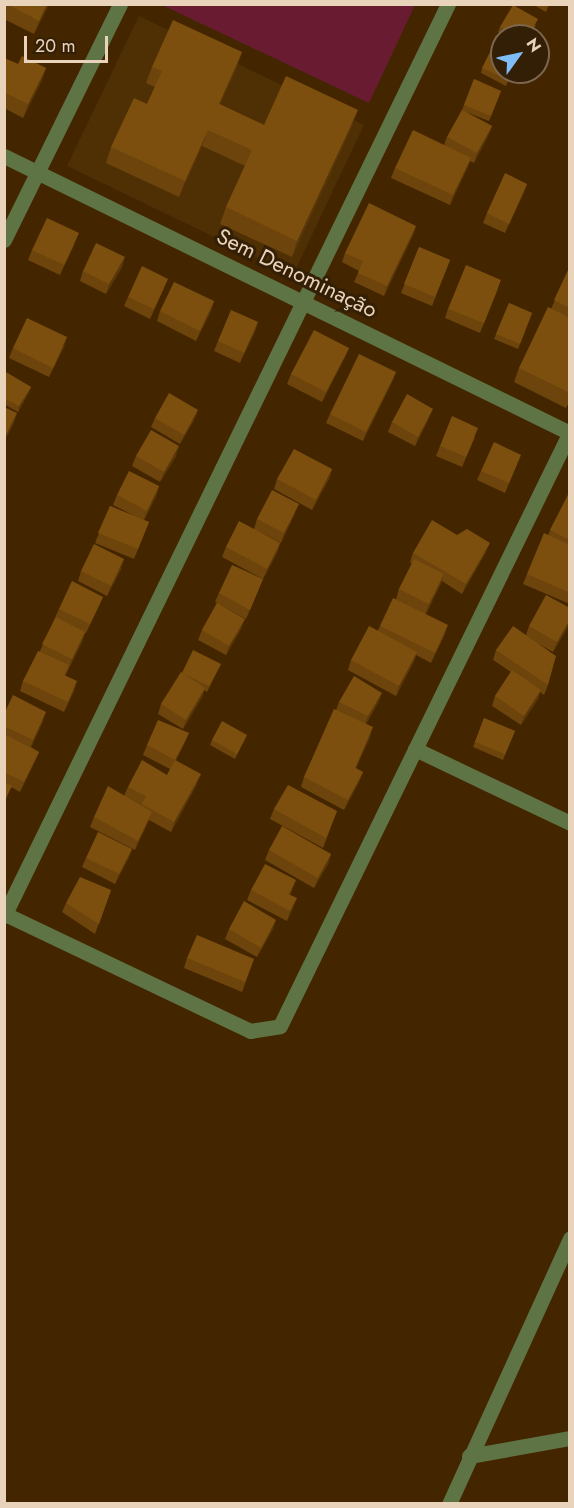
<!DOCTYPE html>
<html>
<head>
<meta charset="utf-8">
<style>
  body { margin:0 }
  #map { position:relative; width:574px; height:1508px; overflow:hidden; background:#432600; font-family:Jost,sans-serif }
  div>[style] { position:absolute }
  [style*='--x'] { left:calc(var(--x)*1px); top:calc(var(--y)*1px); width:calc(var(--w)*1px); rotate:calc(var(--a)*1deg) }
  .built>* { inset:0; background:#4f2f04 }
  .green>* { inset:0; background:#691c31 }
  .minor>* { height:15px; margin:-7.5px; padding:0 7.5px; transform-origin:7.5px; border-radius:7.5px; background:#5f7445 }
  .wall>* { inset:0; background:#6c440c }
  .shaded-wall>* { inset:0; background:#58370a }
  .building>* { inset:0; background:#7d4f0e }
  span { translate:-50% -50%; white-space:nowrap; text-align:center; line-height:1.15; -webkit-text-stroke:6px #331f06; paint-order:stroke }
  .street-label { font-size:22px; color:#ead3bb }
  .frame { position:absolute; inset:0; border:6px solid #ead3bb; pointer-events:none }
  .north { position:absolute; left:490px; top:24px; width:60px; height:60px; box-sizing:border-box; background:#331f06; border:2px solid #7c674e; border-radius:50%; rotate:57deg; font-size:16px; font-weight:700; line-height:24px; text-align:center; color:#ead3bb }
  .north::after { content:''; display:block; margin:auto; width:21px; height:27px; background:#7ebdf9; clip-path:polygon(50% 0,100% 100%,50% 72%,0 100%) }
  .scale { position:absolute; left:24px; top:36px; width:84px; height:27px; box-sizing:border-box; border:3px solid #ead3bb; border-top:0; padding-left:8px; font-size:18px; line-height:21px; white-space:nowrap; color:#ead3bb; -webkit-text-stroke:4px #331f06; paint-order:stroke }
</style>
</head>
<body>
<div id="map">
  <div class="built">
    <i style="clip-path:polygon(139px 16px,364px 125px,293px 275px,67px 166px)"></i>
  </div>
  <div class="green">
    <i style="clip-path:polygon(162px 5px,415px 5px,369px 103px)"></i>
  </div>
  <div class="minor">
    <i style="--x:4;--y:156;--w:630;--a:26.08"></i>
    <i style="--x:4;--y:240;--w:263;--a:-63.8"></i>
    <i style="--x:415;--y:749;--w:172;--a:25.5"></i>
    <i style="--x:5;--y:914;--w:272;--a:25.5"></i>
    <i style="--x:250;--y:1031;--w:30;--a:-9"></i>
    <i style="--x:280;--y:1026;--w:661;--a:-63.98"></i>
    <i style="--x:4;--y:916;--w:1014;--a:-64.04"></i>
    <i style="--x:469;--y:1456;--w:103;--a:-10.1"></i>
    <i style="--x:449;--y:1504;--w:292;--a:-65.5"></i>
  </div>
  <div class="wall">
    <i style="clip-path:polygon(4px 4px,49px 4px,34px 34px,4px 19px)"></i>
    <i style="clip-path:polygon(532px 4px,549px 4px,546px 12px)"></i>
    <i style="clip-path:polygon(536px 25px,530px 36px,505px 36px,498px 32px,500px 27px)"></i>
    <i style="clip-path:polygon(242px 52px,236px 69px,220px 104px,264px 125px,352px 126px,292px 257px,220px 224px,226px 207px,245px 166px,202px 146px,179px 197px,106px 163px,111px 147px,147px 104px,155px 87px,146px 83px,152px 67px)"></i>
    <i style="clip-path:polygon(4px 58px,18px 64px,46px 68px,41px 82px,23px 118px,4px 108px)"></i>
    <i style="clip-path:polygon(482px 68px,512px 72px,506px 86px,481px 73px)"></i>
    <i style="clip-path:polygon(474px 79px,501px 91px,489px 121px,466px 112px,492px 126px,488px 136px,474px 163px,470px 161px,450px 205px,391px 178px,395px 168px,444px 145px,447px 137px,462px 110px)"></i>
    <i style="clip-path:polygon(527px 184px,505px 233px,483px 223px,487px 213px)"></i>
    <i style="clip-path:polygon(416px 226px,413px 235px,384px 296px,354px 282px,359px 271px,342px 262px,345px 253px)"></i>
    <i style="clip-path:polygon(75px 243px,60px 275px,28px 260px,32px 250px)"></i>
    <i style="clip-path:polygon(419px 247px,450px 260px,432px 306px,401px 293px)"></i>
    <i style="clip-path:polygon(570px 266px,570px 401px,566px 408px,514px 382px,519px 368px,551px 309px)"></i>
    <i style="clip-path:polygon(122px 267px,106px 294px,80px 281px,83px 271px)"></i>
    <i style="clip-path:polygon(164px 288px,150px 319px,124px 306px,128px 297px)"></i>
    <i style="clip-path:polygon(498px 289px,480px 333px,445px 318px,448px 309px)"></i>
    <i style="clip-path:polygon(214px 301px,211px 311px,196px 341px,157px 321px,160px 311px)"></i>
    <i style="clip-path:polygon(509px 303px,532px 313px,518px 349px,494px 339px)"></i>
    <i style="clip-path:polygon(258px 322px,240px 363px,214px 351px,218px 341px)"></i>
    <i style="clip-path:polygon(64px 347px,49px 377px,9px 358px,13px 348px)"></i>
    <i style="clip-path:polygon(349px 348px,345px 357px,322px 402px,287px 384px,291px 374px)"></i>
    <i style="clip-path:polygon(4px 371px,31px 387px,29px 392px,18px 412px,4px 404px)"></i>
    <i style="clip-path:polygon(396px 372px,392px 382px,363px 441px,326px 423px,330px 414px)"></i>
    <i style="clip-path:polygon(155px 418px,194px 420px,180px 444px,151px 427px)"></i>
    <i style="clip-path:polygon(429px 418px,415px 446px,388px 432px,392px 422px)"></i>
    <i style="clip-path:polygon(475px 437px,462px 467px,436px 456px,440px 446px)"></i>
    <i style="clip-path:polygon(136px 456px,176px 456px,160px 482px,132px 466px)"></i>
    <i style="clip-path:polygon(517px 464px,505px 493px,477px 480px,481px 471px)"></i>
    <i style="clip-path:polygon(332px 469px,329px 479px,312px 510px,274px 489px,277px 479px)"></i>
    <i style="clip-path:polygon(159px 486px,156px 496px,144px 520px,149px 522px,134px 559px,95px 543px,110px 506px,135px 516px,113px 505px,117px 495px)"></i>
    <i style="clip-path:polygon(570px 491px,570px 604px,523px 584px,527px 574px,548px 535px)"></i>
    <i style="clip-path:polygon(295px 513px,281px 543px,260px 532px,280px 543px,277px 553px,263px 579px,222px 557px,226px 547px,254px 529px,257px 519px)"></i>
    <i style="clip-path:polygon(486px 552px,462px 594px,442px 581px,426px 614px,445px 634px,431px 663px,416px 655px,414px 661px,396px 696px,348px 670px,351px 660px,378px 630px,380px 626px,396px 599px,399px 589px,412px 564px,410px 562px,413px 553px)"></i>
    <i style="clip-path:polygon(121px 569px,107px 596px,78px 581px,81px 571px)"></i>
    <i style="clip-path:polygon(263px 579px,246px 619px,222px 606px,241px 629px,226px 655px,198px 640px,202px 630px,217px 603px,215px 602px,219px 593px)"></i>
    <i style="clip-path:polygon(103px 597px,99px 606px,86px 633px,85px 633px,82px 642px,65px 676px,74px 691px,64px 712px,20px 691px,23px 681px,40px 651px,59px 609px)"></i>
    <i style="clip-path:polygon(570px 608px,570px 623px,553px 652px,537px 643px,548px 685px,544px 695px,540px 692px,538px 699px,521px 725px,492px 706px,495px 696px,511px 672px,493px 660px,496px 650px,526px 635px,529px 626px)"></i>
    <i style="clip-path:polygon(221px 664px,207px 692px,204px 690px,202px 697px,183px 729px,158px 714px,161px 704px,182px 673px)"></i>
    <i style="clip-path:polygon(339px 702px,378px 703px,366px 724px,370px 737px,356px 768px,363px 772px,359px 782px,344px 810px,301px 787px,304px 777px,336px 710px)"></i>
    <i style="clip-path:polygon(4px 714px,43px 721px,31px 747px,39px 752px,35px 761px,20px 792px,11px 787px,4px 804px)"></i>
    <i style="clip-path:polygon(484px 718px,515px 731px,503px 760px,473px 747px)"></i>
    <i style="clip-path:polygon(189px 733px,185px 742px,176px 760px,197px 784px,171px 832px,149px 820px,135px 850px,90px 827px,94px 817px,124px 796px,128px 787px,167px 775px,170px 769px,143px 755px,147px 745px)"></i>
    <i style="clip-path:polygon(247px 735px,235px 759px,210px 745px,212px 740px)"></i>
    <i style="clip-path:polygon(274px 809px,337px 811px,323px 848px,270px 819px)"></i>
    <i style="clip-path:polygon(132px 849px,128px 859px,115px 884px,82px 867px,86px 858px)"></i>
    <i style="clip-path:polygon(269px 850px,331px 854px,328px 864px,314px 888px,265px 860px)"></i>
    <i style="clip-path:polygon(296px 880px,290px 895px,293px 908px,287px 921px,247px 900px,251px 890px)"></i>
    <i style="clip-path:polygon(111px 890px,95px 934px,62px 912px,66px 903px)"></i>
    <i style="clip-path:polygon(229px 929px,273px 929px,257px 957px,225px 939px)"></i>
    <i style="clip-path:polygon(187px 958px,254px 959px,242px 992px,184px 968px)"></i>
  </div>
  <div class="shaded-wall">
    <i style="clip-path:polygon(47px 4px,49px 4px,34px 34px,39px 21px)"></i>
    <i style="clip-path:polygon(242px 52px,236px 69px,213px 120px,219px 104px)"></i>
    <i style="clip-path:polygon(46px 68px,41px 82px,23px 118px,28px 104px)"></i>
    <i style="clip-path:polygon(358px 110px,352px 126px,292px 257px,297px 241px)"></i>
    <i style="clip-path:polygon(492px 126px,488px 136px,474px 163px,477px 153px)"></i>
    <i style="clip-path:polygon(208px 130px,202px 146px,179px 197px,185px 181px)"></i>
    <i style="clip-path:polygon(471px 158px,468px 167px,450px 205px,453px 195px)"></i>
    <i style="clip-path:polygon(527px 184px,524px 193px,505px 233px,509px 224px)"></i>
    <i style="clip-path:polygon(416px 226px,413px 235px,384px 296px,387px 286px)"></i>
    <i style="clip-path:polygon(79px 233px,75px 243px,60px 275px,64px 265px)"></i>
    <i style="clip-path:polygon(125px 257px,122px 267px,106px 294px,109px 284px)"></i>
    <i style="clip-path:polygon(214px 301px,211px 311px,196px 341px,200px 331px)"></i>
    <i style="clip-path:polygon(258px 322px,255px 332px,240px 363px,244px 353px)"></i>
    <i style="clip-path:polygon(67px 337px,64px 347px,49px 377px,53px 368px)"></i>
    <i style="clip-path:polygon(349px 348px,345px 357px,322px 402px,326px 392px)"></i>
    <i style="clip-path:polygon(396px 372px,392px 382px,363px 441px,366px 432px)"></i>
    <i style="clip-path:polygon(31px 387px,29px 392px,18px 412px,19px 406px)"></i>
    <i style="clip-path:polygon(433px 409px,429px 418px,415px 446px,418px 437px)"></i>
    <i style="clip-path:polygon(198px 410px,194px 420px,180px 444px,184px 435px)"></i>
    <i style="clip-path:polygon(17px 413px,14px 423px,4px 442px,4px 439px)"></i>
    <i style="clip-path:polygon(179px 446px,176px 456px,160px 482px,164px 472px)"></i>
    <i style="clip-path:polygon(332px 469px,329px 479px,312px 510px,316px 500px)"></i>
    <i style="clip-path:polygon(159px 486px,156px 496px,143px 520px,147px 511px)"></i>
    <i style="clip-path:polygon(299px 504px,295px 513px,281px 543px,284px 533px)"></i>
    <i style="clip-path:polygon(280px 543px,277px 553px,263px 579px,267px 569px)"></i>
    <i style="clip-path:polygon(490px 543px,486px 552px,462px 594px,466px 584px)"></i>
    <i style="clip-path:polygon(124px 559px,121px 569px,107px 596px,111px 586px)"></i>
    <i style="clip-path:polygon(444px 574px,441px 584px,425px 614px,429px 604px)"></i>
    <i style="clip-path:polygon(245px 619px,241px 629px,226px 655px,229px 646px)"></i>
    <i style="clip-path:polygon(570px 619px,570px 623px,553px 652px,557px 642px)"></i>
    <i style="clip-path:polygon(448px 625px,445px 634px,431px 663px,435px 653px)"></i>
    <i style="clip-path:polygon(85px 632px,82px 642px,68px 669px,72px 659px)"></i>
    <i style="clip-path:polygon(417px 652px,414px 661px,396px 696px,399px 686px)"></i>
    <i style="clip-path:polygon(77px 681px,74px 691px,64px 712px,68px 702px)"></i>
    <i style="clip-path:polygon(205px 688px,202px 697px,183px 729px,186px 720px)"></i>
    <i style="clip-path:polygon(541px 690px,538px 699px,521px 725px,524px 716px)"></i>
    <i style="clip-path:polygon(382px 693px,378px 703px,364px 726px,368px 716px)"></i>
    <i style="clip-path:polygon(46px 712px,43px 721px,30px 750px,33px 740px)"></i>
    <i style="clip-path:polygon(373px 727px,370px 737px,351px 777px,355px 768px)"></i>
    <i style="clip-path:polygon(189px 733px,185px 742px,172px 769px,175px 760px)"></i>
    <i style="clip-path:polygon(39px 752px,35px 761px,20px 792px,24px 782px)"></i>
    <i style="clip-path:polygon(363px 772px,359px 782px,344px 810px,348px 800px)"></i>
    <i style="clip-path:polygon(201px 774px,197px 784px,171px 832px,174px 822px)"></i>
    <i style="clip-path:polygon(152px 812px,148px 822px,135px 850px,138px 841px)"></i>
    <i style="clip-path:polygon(132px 849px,128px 859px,115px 884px,119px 874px)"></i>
    <i style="clip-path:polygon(331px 854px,328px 864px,314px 888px,318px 878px)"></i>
    <i style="clip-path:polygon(297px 898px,293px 908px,287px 921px,290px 911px)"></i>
    <i style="clip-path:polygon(276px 920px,273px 929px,257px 957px,261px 948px)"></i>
  </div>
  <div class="building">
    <i style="clip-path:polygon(7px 4px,47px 4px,39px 21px)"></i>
    <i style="clip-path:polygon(513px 5px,538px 19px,529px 36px,516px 36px,500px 27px)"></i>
    <i style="clip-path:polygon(173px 20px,242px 52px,219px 104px,264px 125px,286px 76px,358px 110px,297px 241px,226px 207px,252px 150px,208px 130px,185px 181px,111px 147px,134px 98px,147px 104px,162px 71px,152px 67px)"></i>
    <i style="clip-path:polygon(494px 44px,502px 48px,502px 72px,511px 72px,508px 80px,482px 68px)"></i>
    <i style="clip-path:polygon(22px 56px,46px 68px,28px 104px,4px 92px,4px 58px,18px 64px)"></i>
    <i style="clip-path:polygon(474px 79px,501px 91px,491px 116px,464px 105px)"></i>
    <i style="clip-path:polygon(462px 110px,492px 126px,477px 153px,447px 137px)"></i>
    <i style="clip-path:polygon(413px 130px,471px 158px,453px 195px,395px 168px)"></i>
    <i style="clip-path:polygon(505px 173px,527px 184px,509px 224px,487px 213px)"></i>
    <i style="clip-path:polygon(369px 203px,416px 226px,387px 286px,358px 273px,363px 261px,345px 253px)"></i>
    <i style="clip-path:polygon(47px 218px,79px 233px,64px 265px,32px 250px)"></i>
    <i style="clip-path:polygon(96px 243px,125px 257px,109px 284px,83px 271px)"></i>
    <i style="clip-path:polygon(419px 247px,450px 260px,435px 297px,404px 284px)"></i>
    <i style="clip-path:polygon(466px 265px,501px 280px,484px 323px,448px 309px)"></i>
    <i style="clip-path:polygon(142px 266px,168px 279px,154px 309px,128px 297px)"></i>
    <i style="clip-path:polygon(570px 266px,570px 308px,554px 300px)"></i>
    <i style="clip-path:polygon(174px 282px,214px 301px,200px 331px,160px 311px)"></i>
    <i style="clip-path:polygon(509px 303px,532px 313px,520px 344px,496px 334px)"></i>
    <i style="clip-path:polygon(548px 307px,570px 318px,570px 393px,519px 368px)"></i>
    <i style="clip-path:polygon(231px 310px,258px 322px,244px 353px,218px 341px)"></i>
    <i style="clip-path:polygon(27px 318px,67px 337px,53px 368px,13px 348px)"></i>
    <i style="clip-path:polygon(314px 330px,349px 348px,326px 392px,291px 374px)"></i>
    <i style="clip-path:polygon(359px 354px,396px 372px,366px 432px,330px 414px)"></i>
    <i style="clip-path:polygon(4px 371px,31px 387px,19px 406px,4px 398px)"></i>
    <i style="clip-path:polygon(169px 393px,198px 410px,184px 435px,155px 418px)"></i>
    <i style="clip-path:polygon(407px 394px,433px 409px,418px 437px,392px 422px)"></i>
    <i style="clip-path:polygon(4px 407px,17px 413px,4px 439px)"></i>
    <i style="clip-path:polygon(452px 416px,478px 428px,466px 457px,440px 446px)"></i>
    <i style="clip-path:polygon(151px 430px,179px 446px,164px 472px,136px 456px)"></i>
    <i style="clip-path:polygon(494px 442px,521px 455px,509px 483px,481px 471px)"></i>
    <i style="clip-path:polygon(294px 449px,332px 469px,316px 500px,277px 479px)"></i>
    <i style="clip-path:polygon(129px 471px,159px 486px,147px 511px,117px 495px)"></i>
    <i style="clip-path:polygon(272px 490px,299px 504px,284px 533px,257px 519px)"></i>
    <i style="clip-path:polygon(570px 491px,570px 540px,550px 530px)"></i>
    <i style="clip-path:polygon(110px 506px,149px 522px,138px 549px,98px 533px)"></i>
    <i style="clip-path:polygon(432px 520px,457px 535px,467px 529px,490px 543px,466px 584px,413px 553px)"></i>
    <i style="clip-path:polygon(239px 521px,280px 543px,267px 569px,226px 547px)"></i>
    <i style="clip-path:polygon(544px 533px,570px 545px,570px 593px,527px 574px)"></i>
    <i style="clip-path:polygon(94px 544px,124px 559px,111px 586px,81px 571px)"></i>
    <i style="clip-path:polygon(414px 559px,444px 574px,429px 604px,399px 589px)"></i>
    <i style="clip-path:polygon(232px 565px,263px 579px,250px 610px,219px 593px)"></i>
    <i style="clip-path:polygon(72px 581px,103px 597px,90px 624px,59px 609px)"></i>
    <i style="clip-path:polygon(546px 595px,570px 608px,570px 619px,557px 642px,529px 626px)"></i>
    <i style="clip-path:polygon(393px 598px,448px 625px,435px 653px,380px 626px)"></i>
    <i style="clip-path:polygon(217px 603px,245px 619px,229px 646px,202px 630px)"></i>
    <i style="clip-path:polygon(56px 617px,85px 632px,72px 659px,42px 644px)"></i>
    <i style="clip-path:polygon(369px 626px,417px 652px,399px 686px,351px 660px)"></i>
    <i style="clip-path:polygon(513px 626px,556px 656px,548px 685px,496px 650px)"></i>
    <i style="clip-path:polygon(193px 650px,221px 664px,209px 686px,182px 673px)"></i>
    <i style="clip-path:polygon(38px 651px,69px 665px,64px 675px,77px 681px,68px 702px,23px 681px)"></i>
    <i style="clip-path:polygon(512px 670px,541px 690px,524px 716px,495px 696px)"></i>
    <i style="clip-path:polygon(181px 672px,205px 688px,186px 720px,161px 704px)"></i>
    <i style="clip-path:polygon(354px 676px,382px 693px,368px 716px,339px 702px)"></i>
    <i style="clip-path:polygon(13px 695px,46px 712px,33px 740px,4px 726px,4px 714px)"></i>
    <i style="clip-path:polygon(334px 709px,373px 727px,355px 768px,363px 772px,348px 800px,304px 777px)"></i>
    <i style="clip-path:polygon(484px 718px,515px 731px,505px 754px,475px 742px)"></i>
    <i style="clip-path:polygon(158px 720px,189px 733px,175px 760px,147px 745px)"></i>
    <i style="clip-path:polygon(222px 721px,247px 735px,237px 754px,212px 740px)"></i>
    <i style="clip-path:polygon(4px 734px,39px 752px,24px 782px,4px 772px)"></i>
    <i style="clip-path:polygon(142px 760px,167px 775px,175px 760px,201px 774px,174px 822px,142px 804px,146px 796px,128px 787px)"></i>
    <i style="clip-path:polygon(4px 782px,12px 786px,4px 801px)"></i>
    <i style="clip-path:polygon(288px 785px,337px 811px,326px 838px,274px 809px)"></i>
    <i style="clip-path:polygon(108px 786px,152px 812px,138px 841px,94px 817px)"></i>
    <i style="clip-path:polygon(282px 826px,331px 854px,318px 878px,269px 850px)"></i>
    <i style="clip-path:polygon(98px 832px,132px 849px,119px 874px,86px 858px)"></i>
    <i style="clip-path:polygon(265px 864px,296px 880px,288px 894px,297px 898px,290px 911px,251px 890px)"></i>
    <i style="clip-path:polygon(80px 877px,111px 890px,99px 924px,66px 903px)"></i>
    <i style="clip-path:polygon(244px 901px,276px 920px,261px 948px,229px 929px)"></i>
    <i style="clip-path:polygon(197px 935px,254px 959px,245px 982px,187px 958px)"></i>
  </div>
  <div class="street-label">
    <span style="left:297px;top:273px;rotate:26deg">Sem Denominação</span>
  </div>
  <div class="frame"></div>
  <div class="north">N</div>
  <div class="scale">20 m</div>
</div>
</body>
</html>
